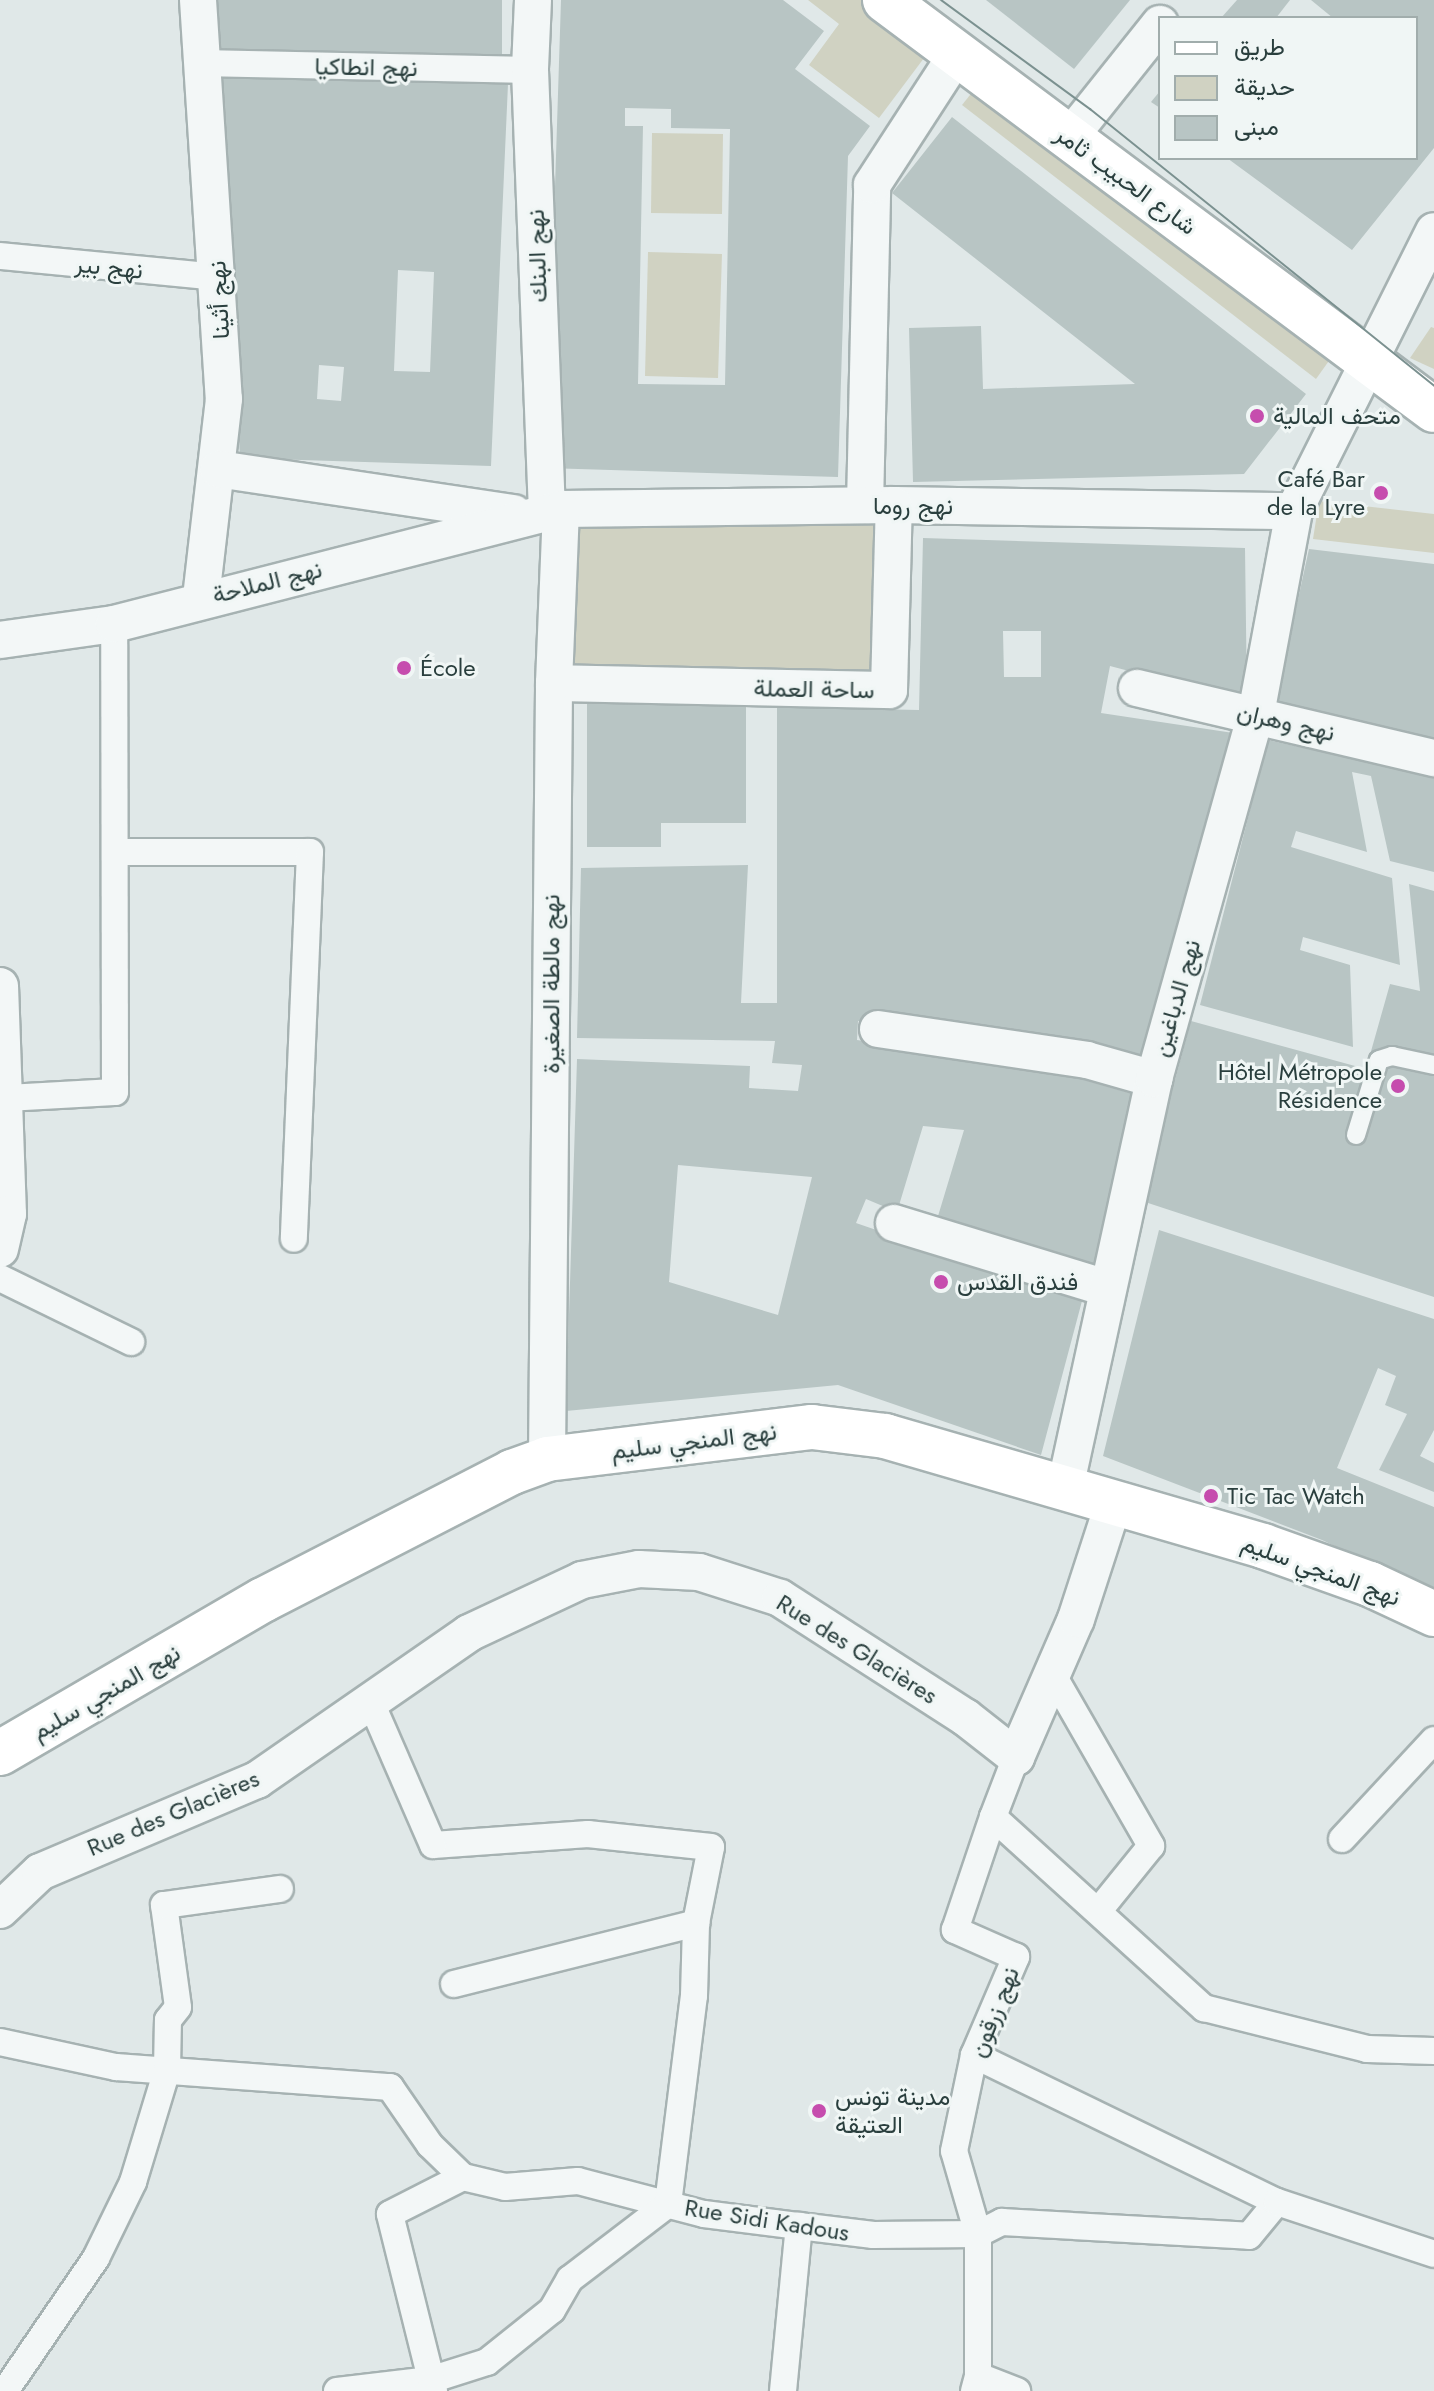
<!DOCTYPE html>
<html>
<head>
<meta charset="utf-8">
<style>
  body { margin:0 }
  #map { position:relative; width:1434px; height:2391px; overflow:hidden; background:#e0e8e8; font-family:Jost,Vazirmatn,sans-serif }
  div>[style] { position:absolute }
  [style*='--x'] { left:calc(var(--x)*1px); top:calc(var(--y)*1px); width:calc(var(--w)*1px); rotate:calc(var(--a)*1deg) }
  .green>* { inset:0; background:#d0d2c2 }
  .building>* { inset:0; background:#b8c5c4 }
  .roads { filter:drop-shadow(2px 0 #a6b2b2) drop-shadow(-2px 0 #a6b2b2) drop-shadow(0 2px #a6b2b2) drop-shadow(0 -2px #a6b2b2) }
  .service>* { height:18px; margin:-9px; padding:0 9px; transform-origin:9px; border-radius:9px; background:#f3f7f7 }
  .pedestrian>* { height:26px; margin:-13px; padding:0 13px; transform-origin:13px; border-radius:13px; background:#f3f7f7 }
  .minor>* { height:36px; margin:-18px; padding:0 18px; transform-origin:18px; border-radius:18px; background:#f3f7f7 }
  .secondary>* { height:44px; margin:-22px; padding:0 22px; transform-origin:22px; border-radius:22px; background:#fff }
  .tram>* { height:2px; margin:-1px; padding:0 1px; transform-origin:1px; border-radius:1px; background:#7b9190 }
  .dots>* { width:22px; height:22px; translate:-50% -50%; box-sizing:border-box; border:4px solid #f0f6f5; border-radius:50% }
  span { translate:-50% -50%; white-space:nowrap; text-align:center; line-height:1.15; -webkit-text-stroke:6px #f0f6f5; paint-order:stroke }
  .street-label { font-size:24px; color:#2a3f3e }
  .poi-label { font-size:24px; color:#2a3f3e }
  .left { translate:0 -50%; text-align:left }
  .right { translate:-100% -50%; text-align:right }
  .legend { position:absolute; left:1158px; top:16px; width:260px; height:144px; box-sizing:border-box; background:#f0f6f5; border:2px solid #a1adac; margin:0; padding:10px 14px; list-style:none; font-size:24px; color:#2a3f3e }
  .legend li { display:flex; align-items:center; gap:16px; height:40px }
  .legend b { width:40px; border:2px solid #a1adac }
</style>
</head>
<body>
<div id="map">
  <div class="green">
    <i style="clip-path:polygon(808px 0,871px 0,933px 46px,879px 118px,809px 65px,839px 24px)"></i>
    <i style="clip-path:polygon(978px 85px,1331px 358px,1316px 379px,962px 105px)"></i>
    <i style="clip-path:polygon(652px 133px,723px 134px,722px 214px,651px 213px)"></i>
    <i style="clip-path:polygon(648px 252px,722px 254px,718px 378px,645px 376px)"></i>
    <i style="clip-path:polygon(1431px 327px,1434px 328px,1434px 369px,1410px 358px)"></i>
    <i style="clip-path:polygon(1319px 501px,1434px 514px,1434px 553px,1313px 539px)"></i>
    <i style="clip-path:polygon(567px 510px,883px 515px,880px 681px,564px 675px)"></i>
  </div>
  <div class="building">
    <i style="clip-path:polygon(213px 0,502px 0,502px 56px,217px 50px)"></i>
    <i style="clip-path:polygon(evenodd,561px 0,783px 0,824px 31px,795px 69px,870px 126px,848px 156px,838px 477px,546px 468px,561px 0,625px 108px,671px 109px,671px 128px,730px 129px,725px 385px,638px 384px,643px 126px,625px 126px,625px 108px)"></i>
    <i style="clip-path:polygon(986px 0,1130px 0,1074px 69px)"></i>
    <i style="clip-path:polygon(1237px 0,1290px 0,1276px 18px,1221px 18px)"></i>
    <i style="clip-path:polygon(1311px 0,1434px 0,1434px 148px,1352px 250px,1227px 158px,1416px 158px,1416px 18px,1333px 18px)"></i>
    <i style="clip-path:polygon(evenodd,219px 76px,508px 84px,491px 466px,240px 458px,219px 76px,398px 270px,434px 272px,430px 372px,394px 371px,398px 270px,219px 76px,319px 365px,344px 367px,341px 401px,317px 399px,319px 365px)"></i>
    <i style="clip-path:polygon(1160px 91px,1160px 108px,1151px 102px)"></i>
    <i style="clip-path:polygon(952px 117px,1306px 394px,1244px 474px,913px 482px,909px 328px,981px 326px,983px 389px,1135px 384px,892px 193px)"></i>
    <i style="clip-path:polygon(evenodd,923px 538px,1245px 548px,1247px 702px,1110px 666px,1101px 713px,1240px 734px,1150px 1075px,1047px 1044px,858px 1021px,857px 1040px,1043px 1068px,1140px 1096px,1089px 1280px,935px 1226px,964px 1130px,923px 1126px,897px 1212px,866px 1199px,856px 1223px,1082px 1301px,1041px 1455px,838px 1385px,566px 1411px,577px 1059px,750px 1066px,749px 1088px,798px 1091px,802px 1065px,772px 1063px,775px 1041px,577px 1038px,581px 868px,748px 865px,741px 1003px,777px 1003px,777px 707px,919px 710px,923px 538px,1003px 631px,1041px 631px,1041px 677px,1004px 677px,1003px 631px,923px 538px,678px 1165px,812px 1177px,778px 1315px,669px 1282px,678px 1165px)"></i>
    <i style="clip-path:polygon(1309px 549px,1434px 564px,1434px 751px,1272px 718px)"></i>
    <i style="clip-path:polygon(587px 701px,746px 702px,746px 823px,661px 823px,661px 847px,587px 847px)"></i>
    <i style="clip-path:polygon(1268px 740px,1434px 777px,1434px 872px,1390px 861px,1371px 776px,1352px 772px,1367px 852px,1296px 831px,1291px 847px,1392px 878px,1400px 965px,1303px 937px,1300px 950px,1350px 965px,1353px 1047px,1200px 1005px)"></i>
    <i style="clip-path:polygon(1409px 884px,1434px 891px,1434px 1297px,1142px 1201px,1191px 1021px,1366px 1069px,1390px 984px,1420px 991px)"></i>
    <i style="clip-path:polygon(1159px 1230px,1434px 1319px,1434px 1430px,1420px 1456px,1434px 1463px,1434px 1492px,1379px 1470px,1407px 1414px,1385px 1405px,1396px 1376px,1378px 1368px,1337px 1468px,1434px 1507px,1434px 1593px,1322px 1540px,1103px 1456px)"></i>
  </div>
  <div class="roads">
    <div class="service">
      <i style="--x:1356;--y:1135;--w:78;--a:-73"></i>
      <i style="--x:1379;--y:1060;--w:14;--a:-17"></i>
      <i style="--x:1392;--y:1056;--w:43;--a:12.1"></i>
    </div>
    <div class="pedestrian">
      <i style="--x:202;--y:63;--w:328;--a:1.2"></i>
      <i style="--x:0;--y:256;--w:219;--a:5.5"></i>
      <i style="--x:115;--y:852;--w:195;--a:0"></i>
      <i style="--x:310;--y:852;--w:387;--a:92.4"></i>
      <i style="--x:7;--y:1098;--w:108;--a:-3.2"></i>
      <i style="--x:115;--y:1092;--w:468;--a:-90.1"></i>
      <i style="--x:0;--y:1278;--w:146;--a:26"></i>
      <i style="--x:1054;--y:1677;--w:195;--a:60.1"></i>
      <i style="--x:1151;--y:1846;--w:81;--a:129"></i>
      <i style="--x:1016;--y:1757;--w:64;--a:111"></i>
      <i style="--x:993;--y:1817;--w:285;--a:42.2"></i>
      <i style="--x:1204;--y:2008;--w:168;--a:14.1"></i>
      <i style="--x:1367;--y:2049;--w:67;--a:1.7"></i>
      <i style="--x:1342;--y:1839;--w:135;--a:-47.1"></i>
      <i style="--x:454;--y:1984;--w:250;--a:-14.1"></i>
      <i style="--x:0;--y:2042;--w:119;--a:12.2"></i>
      <i style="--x:116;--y:2067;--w:275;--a:4.2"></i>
      <i style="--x:390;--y:2087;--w:70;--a:55.4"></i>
      <i style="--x:430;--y:2145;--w:46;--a:44.1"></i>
      <i style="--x:463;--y:2177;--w:43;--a:13.4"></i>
      <i style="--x:505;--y:2187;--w:73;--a:-4.7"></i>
      <i style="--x:578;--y:2181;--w:130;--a:14.7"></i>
      <i style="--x:704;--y:2214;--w:96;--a:7.2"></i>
      <i style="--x:799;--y:2226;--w:75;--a:6.9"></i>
      <i style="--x:873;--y:2235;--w:105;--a:-0.5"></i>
      <i style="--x:978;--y:2234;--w:27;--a:-27"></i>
      <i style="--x:1002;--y:2222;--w:247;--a:3.2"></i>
      <i style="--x:1249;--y:2236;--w:44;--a:-50.5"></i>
      <i style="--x:974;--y:2055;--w:337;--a:25.9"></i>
      <i style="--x:1277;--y:2202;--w:165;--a:18.3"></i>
      <i style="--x:978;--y:2376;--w:42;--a:21"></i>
      <i style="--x:5;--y:2391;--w:161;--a:-55.6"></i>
      <i style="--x:96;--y:2258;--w:85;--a:-64"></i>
      <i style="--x:133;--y:2182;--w:117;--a:-73.1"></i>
      <i style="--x:167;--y:2070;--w:50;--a:-88.9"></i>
      <i style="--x:168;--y:2020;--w:16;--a:-52"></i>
      <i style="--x:178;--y:2007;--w:103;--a:-97.8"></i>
      <i style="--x:164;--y:1905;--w:117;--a:-7.9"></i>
      <i style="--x:337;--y:2391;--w:94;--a:-6.7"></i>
      <i style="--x:430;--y:2380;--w:60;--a:-17.5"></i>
      <i style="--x:487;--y:2362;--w:83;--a:-38.7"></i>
      <i style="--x:552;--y:2310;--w:36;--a:-60"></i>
      <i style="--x:570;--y:2279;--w:123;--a:-37.4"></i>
      <i style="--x:668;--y:2204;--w:210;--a:-82.9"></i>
      <i style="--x:694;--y:1996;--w:73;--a:-88.4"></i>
      <i style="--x:696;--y:1923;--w:77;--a:-78.8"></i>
      <i style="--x:711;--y:1847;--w:124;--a:-174"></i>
      <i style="--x:588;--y:1834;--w:155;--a:175.9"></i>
      <i style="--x:433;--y:1845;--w:158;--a:-113.5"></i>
      <i style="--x:434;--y:2391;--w:182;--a:-104"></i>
      <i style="--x:390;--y:2214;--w:82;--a:-26.9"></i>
      <i style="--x:783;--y:2391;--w:166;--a:-84.5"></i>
      <i style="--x:974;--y:2391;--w:16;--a:-75"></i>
      <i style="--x:978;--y:2376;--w:142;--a:-90"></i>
      <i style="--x:978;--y:2234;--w:86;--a:-106.1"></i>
      <i style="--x:954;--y:2151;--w:98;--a:-78.2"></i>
      <i style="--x:974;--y:2055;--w:107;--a:-66.8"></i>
      <i style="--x:1016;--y:1957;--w:67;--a:-156.1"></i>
      <i style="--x:955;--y:1930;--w:119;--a:-71.4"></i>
    </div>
    <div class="minor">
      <i style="--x:198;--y:0;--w:400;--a:86.3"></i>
      <i style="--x:224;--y:399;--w:200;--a:96.6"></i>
      <i style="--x:533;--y:0;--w:70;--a:92.5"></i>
      <i style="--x:530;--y:70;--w:442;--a:87.8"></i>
      <i style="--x:1069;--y:138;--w:146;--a:-51.4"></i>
      <i style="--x:218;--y:469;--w:299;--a:8.5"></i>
      <i style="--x:865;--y:505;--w:320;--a:-88.7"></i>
      <i style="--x:872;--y:185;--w:156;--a:-57"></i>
      <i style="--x:0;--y:640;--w:115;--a:-8"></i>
      <i style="--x:114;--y:624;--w:462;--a:-14.4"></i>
      <i style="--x:561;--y:509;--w:333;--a:-0.7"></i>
      <i style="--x:894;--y:505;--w:400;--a:0.9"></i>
      <i style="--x:554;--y:683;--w:335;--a:1.2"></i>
      <i style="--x:889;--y:690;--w:185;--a:-88.5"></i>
      <i style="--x:1137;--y:688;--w:305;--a:13.3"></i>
      <i style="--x:0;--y:986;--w:228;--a:88"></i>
      <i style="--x:8;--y:1214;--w:36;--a:103"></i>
      <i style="--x:878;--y:1029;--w:211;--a:8.4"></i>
      <i style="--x:1087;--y:1060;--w:70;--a:15.8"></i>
      <i style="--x:894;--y:1223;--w:222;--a:17"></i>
      <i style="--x:547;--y:1459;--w:776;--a:-89.48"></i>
      <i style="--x:554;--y:683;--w:174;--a:-87.7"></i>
      <i style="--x:1065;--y:1488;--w:419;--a:-77.7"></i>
      <i style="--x:1154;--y:1079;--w:379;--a:-74.4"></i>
      <i style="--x:1256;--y:714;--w:207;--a:-79.4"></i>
      <i style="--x:1294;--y:511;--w:313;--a:-63.4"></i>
      <i style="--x:0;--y:1910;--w:55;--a:-43.5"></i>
      <i style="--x:40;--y:1872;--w:236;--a:-23"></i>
      <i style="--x:257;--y:1780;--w:258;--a:-34.7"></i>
      <i style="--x:469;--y:1633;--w:125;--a:-25.1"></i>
      <i style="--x:582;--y:1580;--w:58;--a:-10.9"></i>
      <i style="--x:639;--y:1569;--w:60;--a:2.9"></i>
      <i style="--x:699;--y:1572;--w:85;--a:17.8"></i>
      <i style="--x:780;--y:1598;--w:220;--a:32.8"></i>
      <i style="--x:965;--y:1717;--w:65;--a:38.1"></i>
      <i style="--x:1016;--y:1757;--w:150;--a:-66.5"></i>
      <i style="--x:1076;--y:1619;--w:123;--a:-72"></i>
    </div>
    <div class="secondary">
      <i style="--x:885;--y:0;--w:685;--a:36.75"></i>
      <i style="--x:0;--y:1753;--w:304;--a:-30.2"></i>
      <i style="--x:263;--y:1600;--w:280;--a:-27.2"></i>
      <i style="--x:512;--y:1472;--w:37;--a:-20"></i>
      <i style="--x:547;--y:1459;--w:267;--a:-6.9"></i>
      <i style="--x:812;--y:1427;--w:74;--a:7"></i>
      <i style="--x:885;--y:1436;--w:394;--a:16.2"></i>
      <i style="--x:1263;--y:1546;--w:114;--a:19.6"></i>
      <i style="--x:1370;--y:1584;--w:71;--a:25.1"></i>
    </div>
  </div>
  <div class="tram">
    <i style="--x:941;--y:0;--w:185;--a:36.2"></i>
    <i style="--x:1090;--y:109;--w:442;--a:38.8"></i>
  </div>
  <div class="dots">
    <i style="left:1257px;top:416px;background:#c64dae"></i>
    <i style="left:1381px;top:493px;background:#c64dae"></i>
    <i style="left:404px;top:668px;background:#c64dae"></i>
    <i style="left:1398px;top:1086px;background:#c64dae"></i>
    <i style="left:941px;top:1282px;background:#c64dae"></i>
    <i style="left:1211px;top:1496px;background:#c64dae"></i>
    <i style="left:819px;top:2111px;background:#c64dae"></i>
  </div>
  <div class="street-label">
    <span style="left:366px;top:67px;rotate:1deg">نهج انطاكيا</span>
    <span style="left:1126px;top:180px;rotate:36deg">شارع الحبيب ثامر</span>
    <span style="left:537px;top:256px;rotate:-92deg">نهج البنك</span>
    <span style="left:109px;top:267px;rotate:6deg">نهج بير</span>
    <span style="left:219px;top:300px;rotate:-93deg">نهج أثينا</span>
    <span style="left:913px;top:506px">نهج روما</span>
    <span style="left:267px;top:582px;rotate:-14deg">نهج الملاحة</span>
    <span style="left:814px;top:689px;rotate:1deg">ساحة العملة</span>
    <span style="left:1286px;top:722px;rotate:13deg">نهج وهران</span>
    <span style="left:551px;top:984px;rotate:-90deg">نهج مالطة الصغيرة</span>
    <span style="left:1176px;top:998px;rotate:-74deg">نهج الدباغين</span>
    <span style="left:694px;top:1441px;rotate:-7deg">نهج المنجي سليم</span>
    <span style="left:1321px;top:1570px;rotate:20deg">نهج المنجي سليم</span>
    <span style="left:857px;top:1649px;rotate:32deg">Rue des Glacières</span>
    <span style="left:106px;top:1692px;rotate:-30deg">نهج المنجي سليم</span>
    <span style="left:173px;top:1813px;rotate:-23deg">Rue des Glacières</span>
    <span style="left:994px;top:2012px;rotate:-68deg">نهج زرقون</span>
    <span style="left:767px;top:2220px;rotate:9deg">Rue Sidi Kadous</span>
  </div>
  <div class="poi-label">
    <span class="left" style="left:1273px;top:416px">متحف المالية</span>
    <span class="right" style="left:1365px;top:493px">Café Bar<br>de la Lyre</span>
    <span class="left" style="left:420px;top:668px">École</span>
    <span class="right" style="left:1382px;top:1086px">Hôtel Métropole<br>Résidence</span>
    <span class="left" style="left:957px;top:1282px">فندق القدس</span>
    <span class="left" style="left:1227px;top:1496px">Tic Tac Watch</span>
    <span class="left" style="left:835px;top:2111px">مدينة تونس<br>العتيقة</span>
  </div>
  <ul class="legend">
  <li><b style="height:10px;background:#fff"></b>طريق</li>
  <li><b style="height:22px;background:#d0d2c2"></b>حديقة</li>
  <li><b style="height:22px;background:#b8c5c4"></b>مبنى</li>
  </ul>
</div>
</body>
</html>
